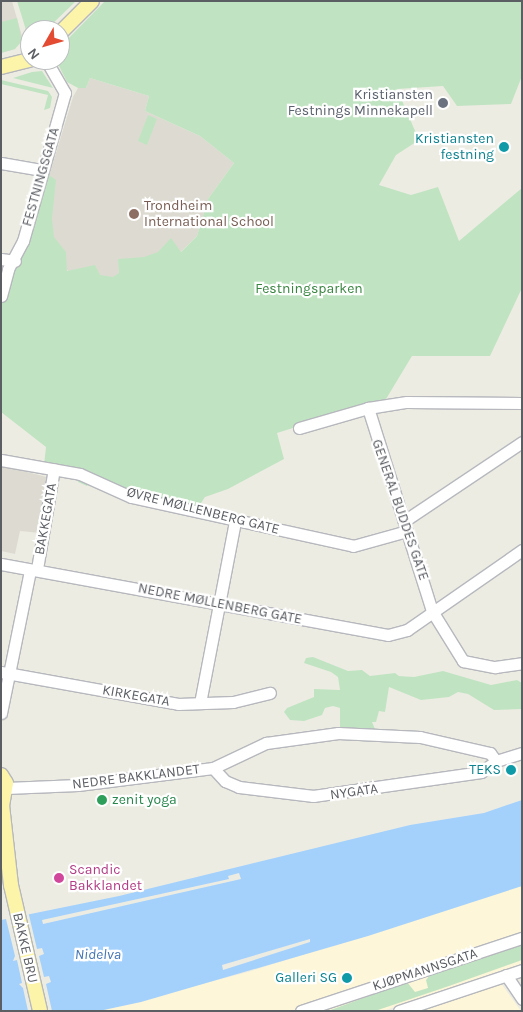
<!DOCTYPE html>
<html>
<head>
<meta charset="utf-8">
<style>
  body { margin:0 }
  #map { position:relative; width:523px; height:1012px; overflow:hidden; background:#edece3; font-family:Karla,sans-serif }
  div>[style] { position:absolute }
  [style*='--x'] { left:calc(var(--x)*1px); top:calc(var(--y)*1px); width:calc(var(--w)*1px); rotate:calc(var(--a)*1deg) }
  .commercial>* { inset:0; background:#fdf6d9 }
  .education>* { inset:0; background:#dddbd1 }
  .green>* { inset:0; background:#c0e4c2 }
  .water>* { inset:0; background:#a4d1fc }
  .pier>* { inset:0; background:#edece3 }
  .roads { filter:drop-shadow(1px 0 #b6b8bd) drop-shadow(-1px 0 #b6b8bd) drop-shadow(0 1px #b6b8bd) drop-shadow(0 -1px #b6b8bd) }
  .minor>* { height:11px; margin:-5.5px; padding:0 5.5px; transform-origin:5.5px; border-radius:5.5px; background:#fff }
  .major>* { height:14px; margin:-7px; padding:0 7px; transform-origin:7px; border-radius:7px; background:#fcf4a9 }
  .dots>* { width:14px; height:14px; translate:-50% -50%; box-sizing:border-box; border:2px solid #fff; border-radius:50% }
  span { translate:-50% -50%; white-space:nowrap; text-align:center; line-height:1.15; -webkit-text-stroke:4.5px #fff; paint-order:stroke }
  .worship-label { font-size:14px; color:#5b616d }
  .right { translate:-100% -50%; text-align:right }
  .culture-label { font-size:14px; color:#0d838f }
  .street-label { font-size:14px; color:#5b5e63 }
  .education-label { font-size:14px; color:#785e54 }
  .left { translate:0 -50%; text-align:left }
  .park-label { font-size:14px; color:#388540 }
  .leisure-label { font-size:14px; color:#27864d }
  .hotel-label { font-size:14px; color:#b23c85 }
  .water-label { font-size:15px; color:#4476b6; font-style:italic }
  .frame { position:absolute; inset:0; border:2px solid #5b5e63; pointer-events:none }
  .north { position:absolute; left:20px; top:20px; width:50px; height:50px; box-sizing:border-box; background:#fff; border:1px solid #bdbfc1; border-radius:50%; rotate:232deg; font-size:14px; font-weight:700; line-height:20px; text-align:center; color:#5b5e63 }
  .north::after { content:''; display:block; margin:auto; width:18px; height:22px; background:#e34b33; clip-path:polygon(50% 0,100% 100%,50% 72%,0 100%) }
</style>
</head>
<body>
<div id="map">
  <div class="commercial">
    <i style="clip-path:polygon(522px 886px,522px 964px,383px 1011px,99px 1011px,248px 972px)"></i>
    <i style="clip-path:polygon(500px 982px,521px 1011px,412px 1011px)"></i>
  </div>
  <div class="education">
    <i style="clip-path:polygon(1px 1px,12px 1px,22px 36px,15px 49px,1px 53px)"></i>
    <i style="clip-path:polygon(90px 78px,149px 96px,145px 111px,200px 136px,234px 163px,208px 199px,197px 236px,163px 269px,87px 283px,28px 245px,73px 97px,78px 88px,86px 88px)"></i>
    <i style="clip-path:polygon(1px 465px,50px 478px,40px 533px,20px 531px,15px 554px,1px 551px)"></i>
  </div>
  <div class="green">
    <i style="clip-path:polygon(17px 1px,76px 1px,46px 30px,30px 30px,30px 43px)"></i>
    <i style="clip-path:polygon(105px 1px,522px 1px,522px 76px,511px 104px,457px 106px,443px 86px,397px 89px,419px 140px,396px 155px,379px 185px,411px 195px,438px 187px,459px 241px,522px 188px,522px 288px,490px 356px,412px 356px,386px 399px,277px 433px,284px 459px,228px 489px,205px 497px,195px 512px,93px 479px,87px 486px,78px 482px,77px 473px,44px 465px,46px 447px,1px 412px,1px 298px,11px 271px,20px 262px,28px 245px,49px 175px,56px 180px,52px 219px,54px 237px,66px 252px,67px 271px,95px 265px,100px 275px,113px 277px,119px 273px,118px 259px,144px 257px,158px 252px,171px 238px,181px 252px,197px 236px,208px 199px,234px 163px,200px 136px,145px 111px,149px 96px,90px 78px,86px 88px,78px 88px,67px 82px,56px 60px,60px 60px,60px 47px)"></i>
    <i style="clip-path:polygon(17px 18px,22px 41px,15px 49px,1px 53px,1px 22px)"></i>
    <i style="clip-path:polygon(42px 71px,53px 88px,13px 78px,32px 72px)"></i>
    <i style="clip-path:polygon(1px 80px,48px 91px,52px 97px,50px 108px,44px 110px,48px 95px,1px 84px)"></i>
    <i style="clip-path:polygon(148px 115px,157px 119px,147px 145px,138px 141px)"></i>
    <i style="clip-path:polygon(313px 657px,348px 671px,362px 670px,370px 676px,395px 673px,399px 676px,414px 677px,443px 671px,491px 685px,517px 680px,522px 683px,522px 709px,494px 710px,468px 694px,458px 692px,449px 697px,421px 700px,389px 687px,385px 712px,379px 711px,376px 722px,372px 722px,375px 729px,340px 729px,340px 708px,333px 706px,325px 708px,322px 715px,304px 721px,290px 720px,284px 712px,287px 708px,314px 697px,314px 689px,340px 690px,338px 677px,331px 672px,304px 663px,306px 658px)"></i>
    <i style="clip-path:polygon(522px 943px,522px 960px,449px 986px,375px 1011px,328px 1011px,407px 982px,415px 992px,428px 988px,426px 980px,430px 975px)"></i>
  </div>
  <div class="water">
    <i style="clip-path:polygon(522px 800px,522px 886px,368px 936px,141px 1002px,99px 1011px,1px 1011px,1px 920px,119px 896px,410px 825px,484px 813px)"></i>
  </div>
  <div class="pier">
    <i style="clip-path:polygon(239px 873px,241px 879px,43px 924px,42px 920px,229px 879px,228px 876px)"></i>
    <i style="clip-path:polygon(28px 911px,37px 949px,42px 948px,44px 954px,39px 956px,44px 977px,49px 976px,51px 982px,46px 984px,52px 1011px,28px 1011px,23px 988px,19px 984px,22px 983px,17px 960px,13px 961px,15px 956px,6px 919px,3px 917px)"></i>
    <i style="clip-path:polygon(310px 939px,310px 942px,223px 970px,222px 965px)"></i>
  </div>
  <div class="roads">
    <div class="minor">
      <i style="--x:1;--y:163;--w:42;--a:9.7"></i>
      <i style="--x:1;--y:259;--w:14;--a:8"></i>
      <i style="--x:1;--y:296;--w:28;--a:-75"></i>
      <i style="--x:8;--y:269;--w:32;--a:-62"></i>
      <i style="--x:23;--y:241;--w:154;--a:-74.2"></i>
      <i style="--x:65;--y:93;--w:38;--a:-120"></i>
      <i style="--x:368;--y:408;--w:213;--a:72.5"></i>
      <i style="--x:299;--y:428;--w:72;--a:-16.2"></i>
      <i style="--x:368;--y:408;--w:39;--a:-9"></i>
      <i style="--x:407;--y:402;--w:115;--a:0.5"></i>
      <i style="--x:1;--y:460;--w:80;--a:10"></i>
      <i style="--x:80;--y:474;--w:56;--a:24.3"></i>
      <i style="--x:131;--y:497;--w:227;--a:12.4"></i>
      <i style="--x:353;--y:546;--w:56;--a:-15.5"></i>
      <i style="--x:404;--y:521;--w:142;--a:-33.8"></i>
      <i style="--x:1;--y:564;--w:393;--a:10.4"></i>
      <i style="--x:388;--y:635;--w:20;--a:-15"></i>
      <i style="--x:407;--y:630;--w:140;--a:-34.8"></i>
      <i style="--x:37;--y:569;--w:101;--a:-80.4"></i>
      <i style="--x:432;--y:611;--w:59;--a:58.2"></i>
      <i style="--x:463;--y:661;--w:33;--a:11"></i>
      <i style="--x:495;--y:667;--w:27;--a:-8"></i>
      <i style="--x:1;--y:672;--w:180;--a:10.2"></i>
      <i style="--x:178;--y:704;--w:55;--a:-2.1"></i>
      <i style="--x:233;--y:702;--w:38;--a:-14"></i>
      <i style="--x:200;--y:703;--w:185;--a:-79.1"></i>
      <i style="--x:1;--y:713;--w:146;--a:-78.5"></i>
      <i style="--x:496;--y:761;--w:27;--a:-17"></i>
      <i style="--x:213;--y:768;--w:18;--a:47"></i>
      <i style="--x:225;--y:781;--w:15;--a:23"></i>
      <i style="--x:239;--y:787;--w:75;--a:6.9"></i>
      <i style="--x:313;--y:796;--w:170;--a:-8.1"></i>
      <i style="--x:481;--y:772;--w:19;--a:-36"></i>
      <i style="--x:6;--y:788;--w:72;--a:-2.4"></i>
      <i style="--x:78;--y:785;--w:136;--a:-7.2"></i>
      <i style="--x:213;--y:768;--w:59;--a:-25.3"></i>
      <i style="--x:266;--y:743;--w:73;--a:-7.9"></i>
      <i style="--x:338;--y:733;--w:82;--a:2.8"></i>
      <i style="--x:420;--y:737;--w:72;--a:12.9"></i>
      <i style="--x:490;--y:753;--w:10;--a:53"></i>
      <i style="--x:506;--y:975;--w:29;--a:56"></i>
      <i style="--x:301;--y:1011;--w:233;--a:-18.3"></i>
      <i style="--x:399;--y:1011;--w:130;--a:-18.4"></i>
    </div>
    <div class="major">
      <i style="--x:60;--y:33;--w:45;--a:-45"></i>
      <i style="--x:1;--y:67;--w:30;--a:-14"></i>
      <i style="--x:1;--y:775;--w:9;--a:58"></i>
      <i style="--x:6;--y:783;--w:22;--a:100"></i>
      <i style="--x:2;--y:805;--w:81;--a:83.6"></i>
      <i style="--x:11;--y:885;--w:129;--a:77"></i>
    </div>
  </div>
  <div class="dots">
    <i style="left:443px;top:103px;background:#6b7280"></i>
    <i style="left:504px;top:147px;background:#0f9aa8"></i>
    <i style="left:134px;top:214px;background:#8d6e63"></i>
    <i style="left:511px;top:770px;background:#0f9aa8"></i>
    <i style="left:102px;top:800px;background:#2e9e5b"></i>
    <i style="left:59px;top:878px;background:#d1479c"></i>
    <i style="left:347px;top:978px;background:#0f9aa8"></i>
  </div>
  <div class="worship-label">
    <span class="right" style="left:433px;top:103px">Kristiansten<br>Festnings Minnekapell</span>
  </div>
  <div class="culture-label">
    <span class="right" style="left:494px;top:147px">Kristiansten<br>festning</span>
    <span class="right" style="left:501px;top:770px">TEKS</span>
    <span class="right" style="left:337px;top:978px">Galleri SG</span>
  </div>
  <div class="street-label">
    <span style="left:41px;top:177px;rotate:-74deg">FESTNINGSGATA</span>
    <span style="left:400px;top:510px;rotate:71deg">GENERAL BUDDES GATE</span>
    <span style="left:203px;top:511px;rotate:14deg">ØVRE MØLLENBERG GATE</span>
    <span style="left:46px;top:519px;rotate:-80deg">BAKKEGATA</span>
    <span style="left:220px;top:604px;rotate:11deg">NEDRE MØLLENBERG GATE</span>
    <span style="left:136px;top:696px;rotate:10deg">KIRKEGATA</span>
    <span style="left:136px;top:777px;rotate:-7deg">NEDRE BAKKLANDET</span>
    <span style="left:354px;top:792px;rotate:-8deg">NYGATA</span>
    <span style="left:25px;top:948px;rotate:77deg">BAKKE BRU</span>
    <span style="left:425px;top:970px;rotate:-18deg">KJØPMANNSGATA</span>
  </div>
  <div class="education-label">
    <span class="left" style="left:144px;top:214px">Trondheim<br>International School</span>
  </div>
  <div class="park-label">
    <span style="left:309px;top:289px">Festningsparken</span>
  </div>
  <div class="leisure-label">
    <span class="left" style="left:112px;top:800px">zenit yoga</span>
  </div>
  <div class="hotel-label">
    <span class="left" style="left:69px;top:878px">Scandic<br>Bakklandet</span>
  </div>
  <div class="water-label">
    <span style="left:98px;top:955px">Nidelva</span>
  </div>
  <div class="frame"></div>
  <div class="north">N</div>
</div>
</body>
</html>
